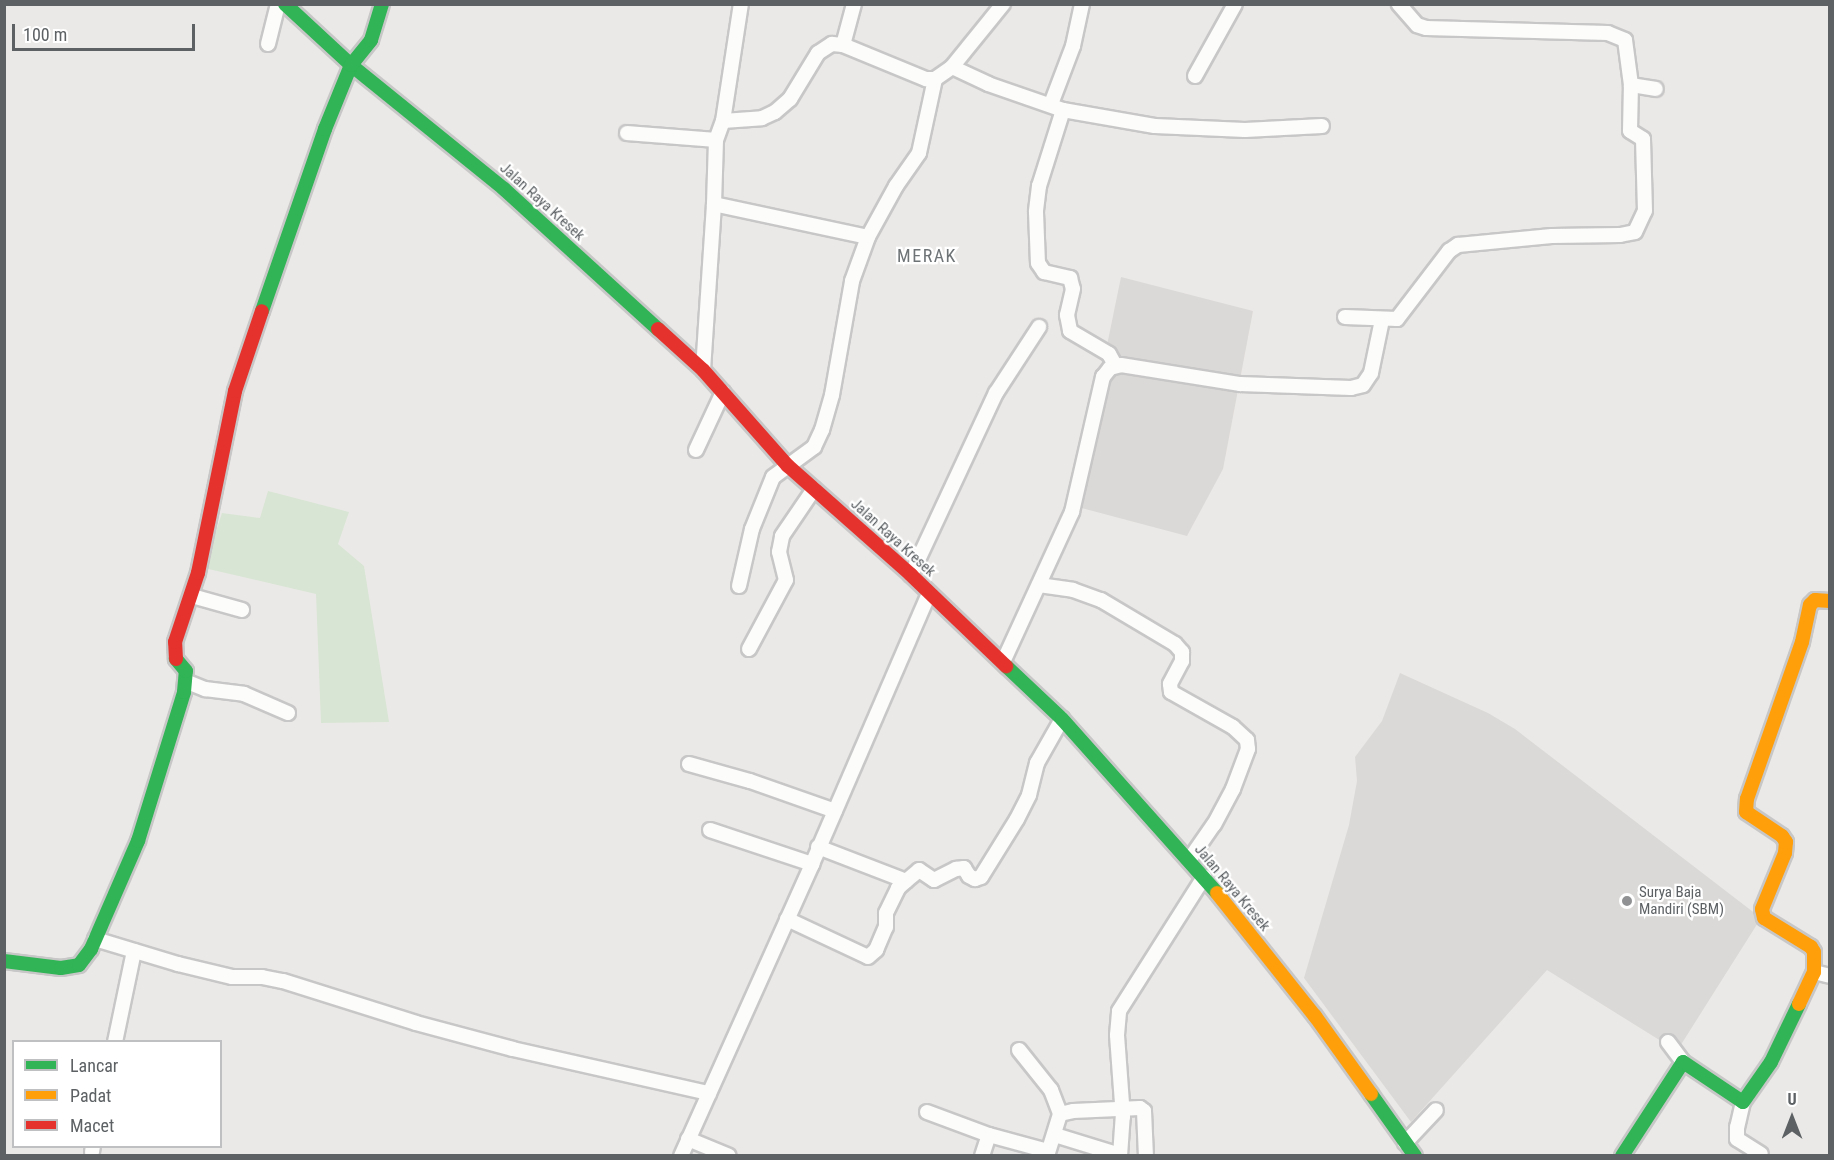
<!DOCTYPE html>
<html>
<head>
<meta charset="utf-8">
<style>
  body { margin:0 }
  #map { position:relative; width:1834px; height:1160px; overflow:hidden; background:#ebe9e7; font-family:"Roboto Condensed",sans-serif }
  div>[style] { position:absolute }
  [style*='--x'] { left:calc(var(--x)*1px); top:calc(var(--y)*1px); width:calc(var(--w)*1px); rotate:calc(var(--a)*1deg) }
  .industrial>* { inset:0; background:#dbd9d7 }
  .green>* { inset:0; background:#d8e5d4 }
  .roads { filter:drop-shadow(2px 0 #c8c7c7) drop-shadow(-2px 0 #c8c7c7) drop-shadow(0 2px #c8c7c7) drop-shadow(0 -2px #c8c7c7) }
  .street>* { height:14px; margin:-7px; padding:0 7px; transform-origin:7px; border-radius:7px; background:#fcfcfb }
  .fast>* { height:14px; margin:-7px; padding:0 7px; transform-origin:7px; border-radius:7px; background:#30b455 }
  .slow>* { height:14px; margin:-7px; padding:0 7px; transform-origin:7px; border-radius:7px; background:#ff9f0a }
  .jam>* { height:14px; margin:-7px; padding:0 7px; transform-origin:7px; border-radius:7px; background:#e5322d }
  .dots>* { width:16px; height:16px; translate:-50% -50%; box-sizing:border-box; border:3px solid #fff; border-radius:50% }
  span { translate:-50% -50%; white-space:nowrap; text-align:center; line-height:1.15; -webkit-text-stroke:4.5px #fff; paint-order:stroke }
  .street-label { font-size:15px; color:#5d6164 }
  .poi-label { font-size:15px; color:#5d6164 }
  .left { translate:0 -50%; text-align:left }
  .quarter-label { font-size:18px; color:#6e7376; letter-spacing:1.5px }
  .frame { position:absolute; inset:0; border:6px solid #5d6164; pointer-events:none }
  .legend { position:absolute; left:12px; top:1040px; width:210px; height:108px; box-sizing:border-box; background:#fff; border:2px solid #bec0c1; margin:0; padding:8px 10px; list-style:none; font-size:18px; color:#5d6164 }
  .legend li { display:flex; align-items:center; gap:12px; height:30px }
  .legend b { width:30px; border:2px solid #bec0c1 }
  .north { position:absolute; left:1762px; top:1088px; width:60px; height:60px; -webkit-text-stroke:4px #fff; paint-order:stroke; rotate:0deg; font-size:16px; font-weight:700; line-height:24px; text-align:center; color:#5d6164 }
  .north::after { content:''; display:block; margin:auto; width:21px; height:27px; background:#5d6164; clip-path:polygon(50% 0,100% 100%,50% 72%,0 100%) }
  .scale { position:absolute; left:12px; top:24px; width:183px; height:27px; box-sizing:border-box; border:3px solid #5d6164; border-top:0; padding-left:8px; font-size:18px; line-height:21px; white-space:nowrap; color:#5d6164; -webkit-text-stroke:4px #fff; paint-order:stroke }
</style>
</head>
<body>
<div id="map">
  <div class="industrial">
    <i style="clip-path:polygon(1121px 277px,1253px 311px,1223px 469px,1187px 536px,1074px 506px)"></i>
    <i style="clip-path:polygon(1400px 673px,1488px 713px,1515px 729px,1761px 918px,1677px 1051px,1547px 970px,1411px 1122px,1304px 978px,1349px 825px,1357px 781px,1355px 757px,1382px 721px)"></i>
  </div>
  <div class="green">
    <i style="clip-path:polygon(268px 491px,349px 512px,338px 544px,364px 566px,389px 722px,321px 723px,316px 594px,204px 568px,222px 513px,260px 518px)"></i>
  </div>
  <div class="roads">
    <div class="street">
      <i style="--x:268;--y:44;--w:41;--a:-76"></i>
      <i style="--x:843;--y:45;--w:42;--a:-75"></i>
      <i style="--x:952;--y:67;--w:40;--a:25"></i>
      <i style="--x:988;--y:84;--w:79;--a:19.1"></i>
      <i style="--x:1063;--y:110;--w:93;--a:9.9"></i>
      <i style="--x:1155;--y:126;--w:90;--a:2.5"></i>
      <i style="--x:1245;--y:130;--w:77;--a:-3"></i>
      <i style="--x:1195;--y:76;--w:82;--a:-60.9"></i>
      <i style="--x:1631;--y:85;--w:25;--a:9"></i>
      <i style="--x:1051;--y:104;--w:62;--a:-69.2"></i>
      <i style="--x:1073;--y:46;--w:43;--a:-77.9"></i>
      <i style="--x:1063;--y:110;--w:80;--a:107.5"></i>
      <i style="--x:1039;--y:186;--w:26;--a:97"></i>
      <i style="--x:1036;--y:212;--w:51;--a:87.8"></i>
      <i style="--x:1038;--y:263;--w:11;--a:56"></i>
      <i style="--x:1044;--y:272;--w:27;--a:13"></i>
      <i style="--x:1070;--y:278;--w:11;--a:75"></i>
      <i style="--x:1073;--y:289;--w:27;--a:103"></i>
      <i style="--x:1067;--y:315;--w:16;--a:79"></i>
      <i style="--x:1070;--y:331;--w:45;--a:30.5"></i>
      <i style="--x:1109;--y:354;--w:13;--a:61"></i>
      <i style="--x:723;--y:121;--w:39;--a:-4"></i>
      <i style="--x:762;--y:118;--w:14;--a:-25"></i>
      <i style="--x:775;--y:112;--w:20;--a:-41"></i>
      <i style="--x:790;--y:99;--w:54;--a:-58.7"></i>
      <i style="--x:818;--y:53;--w:17;--a:-33"></i>
      <i style="--x:832;--y:44;--w:11;--a:5"></i>
      <i style="--x:843;--y:45;--w:90;--a:22.3"></i>
      <i style="--x:926;--y:79;--w:9;--a:0"></i>
      <i style="--x:935;--y:79;--w:21;--a:-35"></i>
      <i style="--x:952;--y:67;--w:81;--a:-51"></i>
      <i style="--x:627;--y:133;--w:89;--a:4.5"></i>
      <i style="--x:714;--y:204;--w:157;--a:12.1"></i>
      <i style="--x:1345;--y:317;--w:52;--a:2.2"></i>
      <i style="--x:1397;--y:319;--w:86;--a:-52.6"></i>
      <i style="--x:1449;--y:251;--w:11;--a:-34"></i>
      <i style="--x:1458;--y:245;--w:94;--a:-5.5"></i>
      <i style="--x:1552;--y:236;--w:68;--a:-0.8"></i>
      <i style="--x:1620;--y:235;--w:15;--a:-11"></i>
      <i style="--x:1635;--y:232;--w:23;--a:-65"></i>
      <i style="--x:1645;--y:211;--w:72;--a:-91.6"></i>
      <i style="--x:1643;--y:139;--w:15;--a:-148"></i>
      <i style="--x:1630;--y:131;--w:46;--a:-88.8"></i>
      <i style="--x:1631;--y:85;--w:45;--a:-97.6"></i>
      <i style="--x:1625;--y:40;--w:18;--a:-158"></i>
      <i style="--x:1608;--y:33;--w:182;--a:-178.4"></i>
      <i style="--x:1426;--y:28;--w:9;--a:-162"></i>
      <i style="--x:1417;--y:25;--w:28;--a:-131"></i>
      <i style="--x:703;--y:370;--w:166;--a:-86.2"></i>
      <i style="--x:714;--y:204;--w:64;--a:-88.2"></i>
      <i style="--x:716;--y:140;--w:20;--a:-70"></i>
      <i style="--x:723;--y:121;--w:118;--a:-81.3"></i>
      <i style="--x:696;--y:450;--w:64;--a:-65"></i>
      <i style="--x:911;--y:575;--w:201;--a:-65"></i>
      <i style="--x:996;--y:393;--w:79;--a:-56.9"></i>
      <i style="--x:1039;--y:585;--w:34;--a:8"></i>
      <i style="--x:1073;--y:590;--w:30;--a:20"></i>
      <i style="--x:1101;--y:600;--w:86;--a:30.7"></i>
      <i style="--x:1175;--y:644;--w:11;--a:49"></i>
      <i style="--x:1182;--y:652;--w:9;--a:90"></i>
      <i style="--x:1182;--y:661;--w:26;--a:118"></i>
      <i style="--x:1170;--y:684;--w:8;--a:83"></i>
      <i style="--x:1171;--y:692;--w:71;--a:29.4"></i>
      <i style="--x:1233;--y:727;--w:19;--a:43"></i>
      <i style="--x:1247;--y:740;--w:9;--a:84"></i>
      <i style="--x:1248;--y:749;--w:43;--a:110.6"></i>
      <i style="--x:1233;--y:789;--w:40;--a:118"></i>
      <i style="--x:1214;--y:824;--w:44;--a:124.8"></i>
      <i style="--x:739;--y:586;--w:58;--a:-77.2"></i>
      <i style="--x:752;--y:529;--w:56;--a:-68"></i>
      <i style="--x:773;--y:477;--w:51;--a:-36.2"></i>
      <i style="--x:814;--y:447;--w:19;--a:-65"></i>
      <i style="--x:822;--y:430;--w:36;--a:-74"></i>
      <i style="--x:832;--y:395;--w:116;--a:-80"></i>
      <i style="--x:852;--y:281;--w:47;--a:-70"></i>
      <i style="--x:868;--y:237;--w:58;--a:-61.2"></i>
      <i style="--x:896;--y:186;--w:40;--a:-55.1"></i>
      <i style="--x:919;--y:153;--w:76;--a:-77.8"></i>
      <i style="--x:192;--y:596;--w:52;--a:15.6"></i>
      <i style="--x:749;--y:649;--w:78;--a:-61.8"></i>
      <i style="--x:786;--y:580;--w:29;--a:-104"></i>
      <i style="--x:779;--y:552;--w:16;--a:-79"></i>
      <i style="--x:782;--y:536;--w:57;--a:-55.8"></i>
      <i style="--x:1003;--y:662;--w:165;--a:-65.3"></i>
      <i style="--x:1072;--y:512;--w:139;--a:-77.1"></i>
      <i style="--x:1103;--y:377;--w:11;--a:-52"></i>
      <i style="--x:1110;--y:368;--w:11;--a:-15"></i>
      <i style="--x:1121;--y:365;--w:121;--a:9.1"></i>
      <i style="--x:1240;--y:384;--w:111;--a:2.1"></i>
      <i style="--x:1351;--y:388;--w:12;--a:-14"></i>
      <i style="--x:1363;--y:385;--w:14;--a:-56"></i>
      <i style="--x:1371;--y:373;--w:54;--a:-78.3"></i>
      <i style="--x:185;--y:681;--w:22;--a:22"></i>
      <i style="--x:205;--y:689;--w:39;--a:7"></i>
      <i style="--x:244;--y:694;--w:48;--a:23.4"></i>
      <i style="--x:689;--y:764;--w:63;--a:15.6"></i>
      <i style="--x:750;--y:781;--w:90;--a:19.4"></i>
      <i style="--x:710;--y:830;--w:108;--a:18.4"></i>
      <i style="--x:818;--y:847;--w:94;--a:21.1"></i>
      <i style="--x:906;--y:881;--w:17;--a:-40"></i>
      <i style="--x:919;--y:870;--w:18;--a:34"></i>
      <i style="--x:934;--y:880;--w:25;--a:-27"></i>
      <i style="--x:956;--y:869;--w:8;--a:-7"></i>
      <i style="--x:964;--y:868;--w:9;--a:58"></i>
      <i style="--x:969;--y:876;--w:7;--a:27"></i>
      <i style="--x:975;--y:879;--w:6;--a:-18"></i>
      <i style="--x:981;--y:877;--w:68;--a:-58.2"></i>
      <i style="--x:1017;--y:819;--w:27;--a:-63"></i>
      <i style="--x:1029;--y:795;--w:33;--a:-76"></i>
      <i style="--x:1037;--y:763;--w:51;--a:-60.4"></i>
      <i style="--x:787;--y:919;--w:89;--a:25.1"></i>
      <i style="--x:868;--y:957;--w:11;--a:-41"></i>
      <i style="--x:876;--y:950;--w:25;--a:-67"></i>
      <i style="--x:886;--y:927;--w:14;--a:-90"></i>
      <i style="--x:886;--y:913;--w:28;--a:-64"></i>
      <i style="--x:898;--y:888;--w:11;--a:-41"></i>
      <i style="--x:95;--y:939;--w:87;--a:16.8"></i>
      <i style="--x:178;--y:964;--w:56;--a:13.5"></i>
      <i style="--x:232;--y:977;--w:30;--a:0"></i>
      <i style="--x:262;--y:977;--w:21;--a:11"></i>
      <i style="--x:283;--y:981;--w:139;--a:17.5"></i>
      <i style="--x:416;--y:1023;--w:100;--a:15"></i>
      <i style="--x:513;--y:1049;--w:201;--a:12.7"></i>
      <i style="--x:1814;--y:972;--w:16;--a:14"></i>
      <i style="--x:115;--y:1042;--w:93;--a:-78.2"></i>
      <i style="--x:1668;--y:1042;--w:25;--a:53"></i>
      <i style="--x:1019;--y:1050;--w:51;--a:51.3"></i>
      <i style="--x:1051;--y:1090;--w:26;--a:69"></i>
      <i style="--x:1743;--y:1102;--w:26;--a:103"></i>
      <i style="--x:1737;--y:1127;--w:12;--a:90"></i>
      <i style="--x:1737;--y:1139;--w:28;--a:32"></i>
      <i style="--x:927;--y:1112;--w:66;--a:20.4"></i>
      <i style="--x:1055;--y:1135;--w:68;--a:17.1"></i>
      <i style="--x:688;--y:1139;--w:44;--a:22.5"></i>
      <i style="--x:1405;--y:1143;--w:45;--a:-46.8"></i>
      <i style="--x:92;--y:1152;--w:6;--a:-81"></i>
      <i style="--x:681;--y:1156;--w:320;--a:-65.8"></i>
      <i style="--x:812;--y:864;--w:295;--a:-66.6"></i>
      <i style="--x:982;--y:1156;--w:22;--a:-72"></i>
      <i style="--x:989;--y:1135;--w:61;--a:15.2"></i>
      <i style="--x:1047;--y:1156;--w:44;--a:-72.8"></i>
      <i style="--x:1060;--y:1114;--w:13;--a:-13"></i>
      <i style="--x:1073;--y:1111;--w:67;--a:-2.6"></i>
      <i style="--x:1140;--y:1108;--w:5;--a:37"></i>
      <i style="--x:1144;--y:1111;--w:45;--a:87.5"></i>
      <i style="--x:1120;--y:1156;--w:39;--a:-86"></i>
      <i style="--x:1123;--y:1117;--w:82;--a:-94.2"></i>
      <i style="--x:1117;--y:1035;--w:24;--a:-85"></i>
      <i style="--x:1119;--y:1011;--w:159;--a:-57.6"></i>
    </div>
    <div class="fast">
      <i style="--x:285;--y:4;--w:90;--a:42.7"></i>
      <i style="--x:351;--y:65;--w:197;--a:39"></i>
      <i style="--x:504;--y:189;--w:208;--a:42.3"></i>
      <i style="--x:262;--y:311;--w:193;--a:-70.9"></i>
      <i style="--x:325;--y:129;--w:69;--a:-67.9"></i>
      <i style="--x:351;--y:65;--w:32;--a:-51"></i>
      <i style="--x:371;--y:40;--w:38;--a:-73"></i>
      <i style="--x:1006;--y:666;--w:77;--a:43.4"></i>
      <i style="--x:1062;--y:719;--w:233;--a:48.3"></i>
      <i style="--x:4;--y:961;--w:57;--a:7"></i>
      <i style="--x:61;--y:968;--w:18;--a:-9"></i>
      <i style="--x:79;--y:965;--w:20;--a:-53"></i>
      <i style="--x:91;--y:949;--w:118;--a:-66.5"></i>
      <i style="--x:138;--y:841;--w:156;--a:-72.8"></i>
      <i style="--x:184;--y:692;--w:21;--a:-85"></i>
      <i style="--x:186;--y:671;--w:16;--a:-130"></i>
      <i style="--x:1371;--y:1094;--w:76;--a:54.6"></i>
      <i style="--x:1622;--y:1156;--w:112;--a:-57"></i>
      <i style="--x:1683;--y:1062;--w:72;--a:33.7"></i>
      <i style="--x:1743;--y:1102;--w:49;--a:-55"></i>
      <i style="--x:1771;--y:1062;--w:64;--a:-64.2"></i>
    </div>
    <div class="slow">
      <i style="--x:1217;--y:893;--w:157;--a:51.5"></i>
      <i style="--x:1315;--y:1016;--w:96;--a:54.3"></i>
      <i style="--x:1799;--y:1004;--w:35;--a:-65"></i>
      <i style="--x:1814;--y:972;--w:20;--a:-90"></i>
      <i style="--x:1814;--y:952;--w:6;--a:-121"></i>
      <i style="--x:1811;--y:947;--w:55;--a:-148.3"></i>
      <i style="--x:1764;--y:918;--w:9;--a:-103"></i>
      <i style="--x:1762;--y:909;--w:61;--a:-67.7"></i>
      <i style="--x:1785;--y:853;--w:11;--a:-85"></i>
      <i style="--x:1786;--y:842;--w:7;--a:-124"></i>
      <i style="--x:1782;--y:836;--w:43;--a:-146.3"></i>
      <i style="--x:1746;--y:812;--w:13;--a:-86"></i>
      <i style="--x:1747;--y:799;--w:166;--a:-70.7"></i>
      <i style="--x:1802;--y:642;--w:38;--a:-78"></i>
      <i style="--x:1810;--y:605;--w:7;--a:-45"></i>
      <i style="--x:1815;--y:600;--w:15;--a:4"></i>
    </div>
    <div class="jam">
      <i style="--x:658;--y:329;--w:61;--a:42.3"></i>
      <i style="--x:703;--y:370;--w:128;--a:48.5"></i>
      <i style="--x:788;--y:466;--w:164;--a:41.5"></i>
      <i style="--x:911;--y:575;--w:132;--a:43.8"></i>
      <i style="--x:176;--y:659;--w:17;--a:-93"></i>
      <i style="--x:175;--y:642;--w:73;--a:-71.6"></i>
      <i style="--x:198;--y:573;--w:186;--a:-78.5"></i>
      <i style="--x:235;--y:391;--w:84;--a:-71.4"></i>
    </div>
  </div>
  <div class="dots">
    <i style="left:1627px;top:901px;background:#8f9192"></i>
  </div>
  <div class="street-label">
    <span style="left:542px;top:202px;rotate:42deg">Jalan Raya Kresek</span>
    <span style="left:893px;top:538px;rotate:42deg">Jalan Raya Kresek</span>
    <span style="left:1232px;top:888px;rotate:50deg">Jalan Raya Kresek</span>
  </div>
  <div class="poi-label">
    <span class="left" style="left:1639px;top:901px">Surya Baja<br>Mandiri (SBM)</span>
  </div>
  <div class="quarter-label">
    <span style="left:927px;top:256px">MERAK</span>
  </div>
  <div class="frame"></div>
  <ul class="legend">
  <li><b style="height:8px;background:#30b455"></b>Lancar</li>
  <li><b style="height:8px;background:#ff9f0a"></b>Padat</li>
  <li><b style="height:8px;background:#e5322d"></b>Macet</li>
  </ul>
  <div class="north">U</div>
  <div class="scale">100 m</div>
</div>
</body>
</html>
